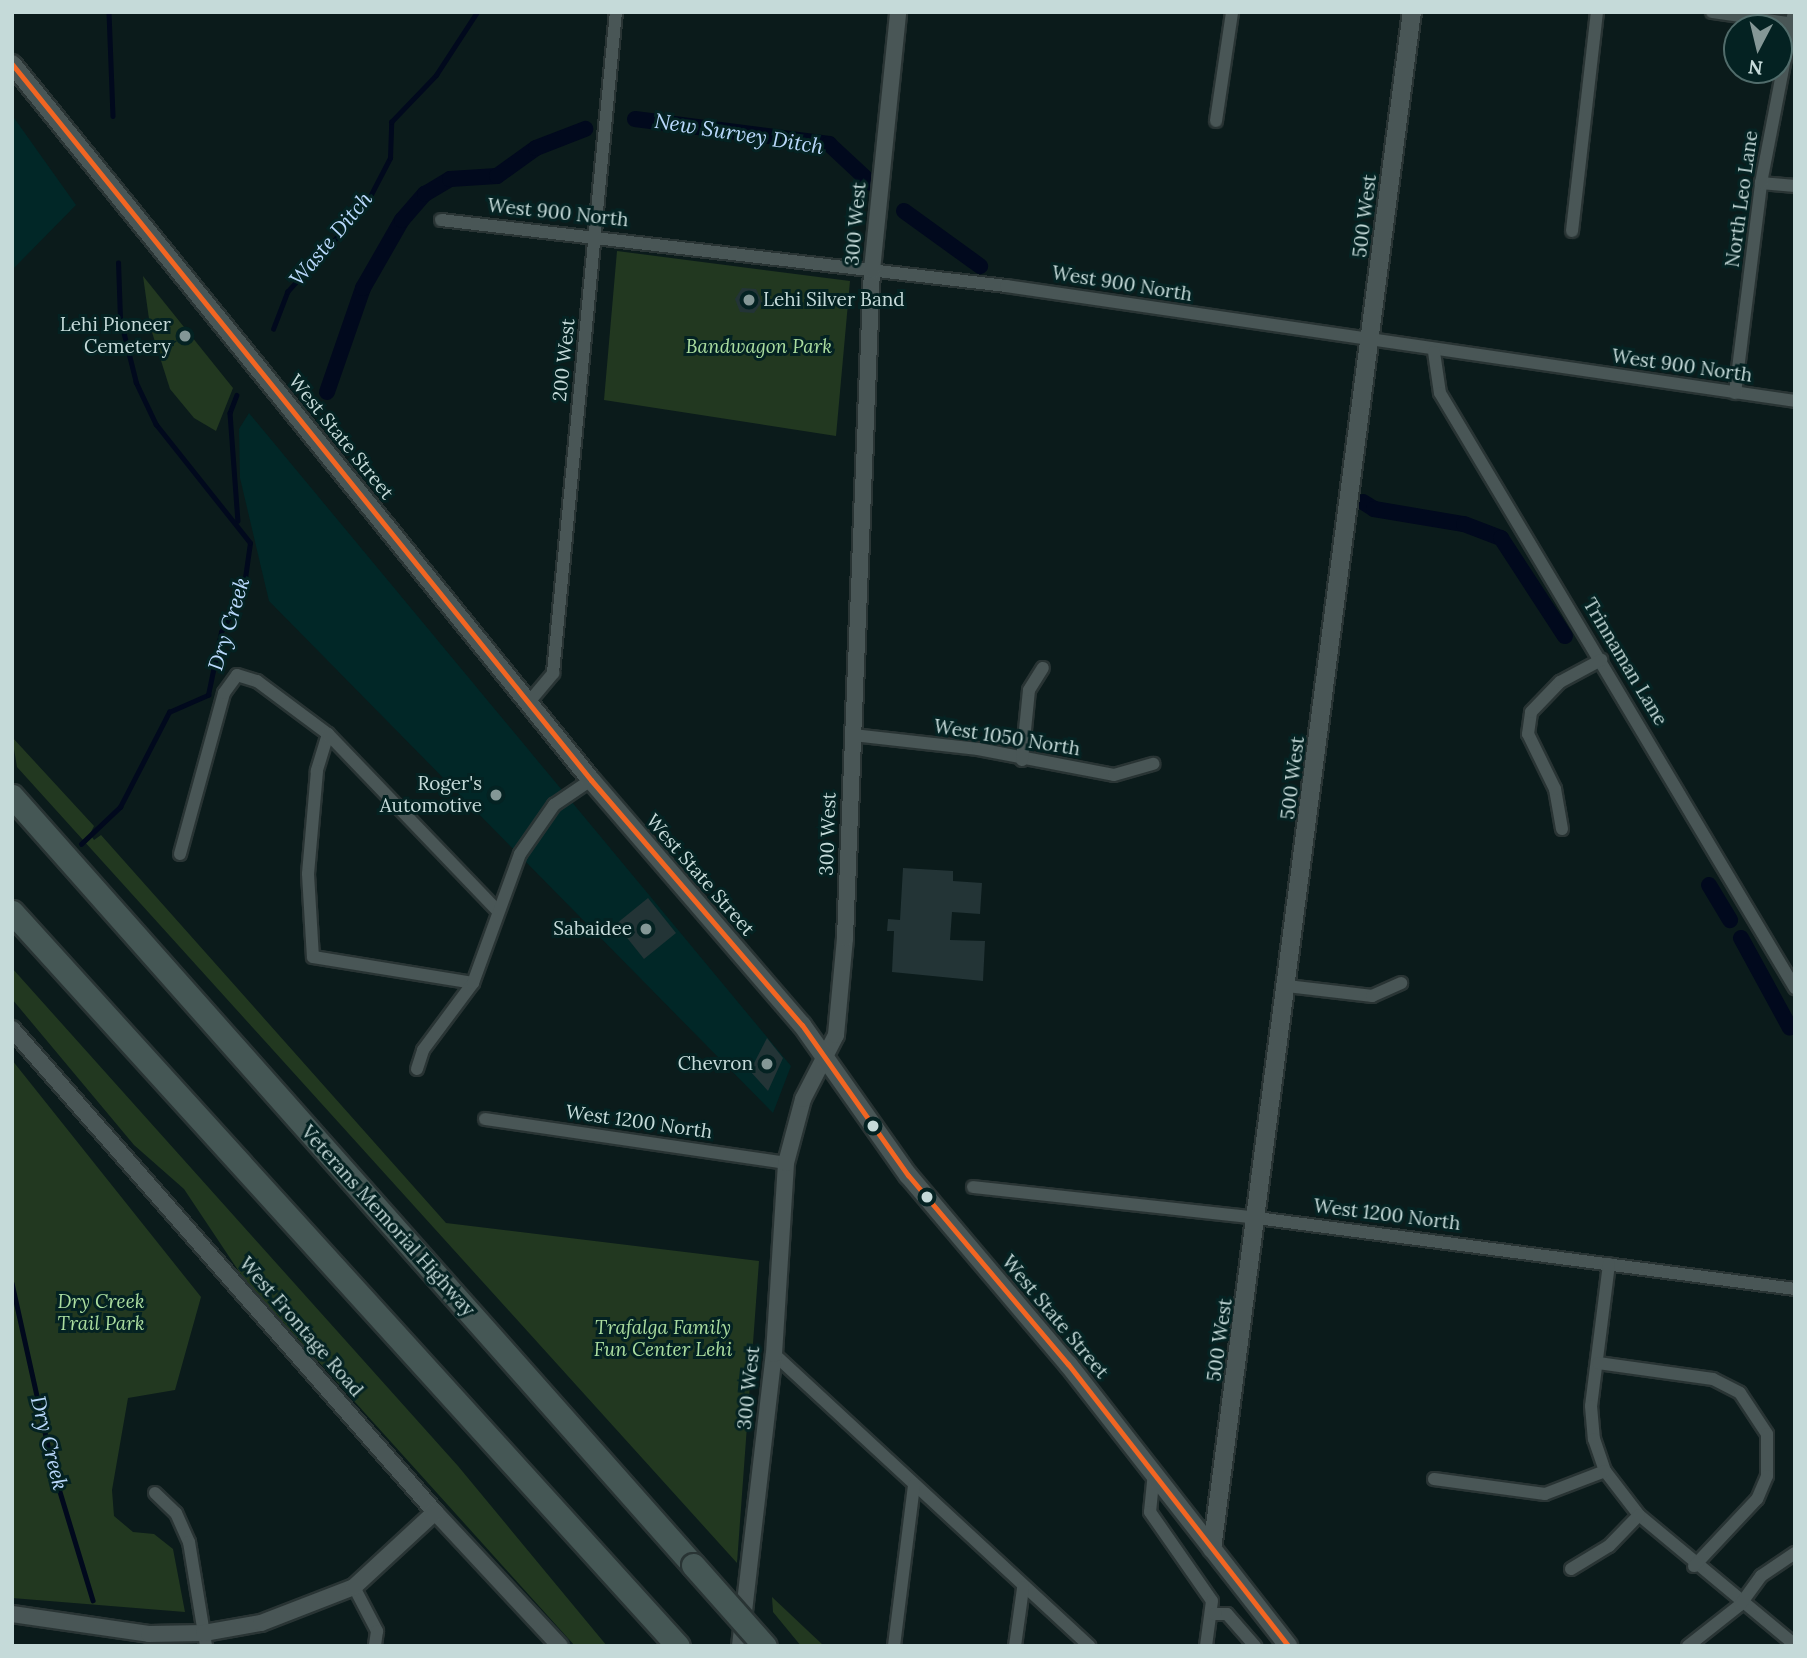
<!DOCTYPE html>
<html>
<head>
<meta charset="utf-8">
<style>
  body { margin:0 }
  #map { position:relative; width:1807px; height:1658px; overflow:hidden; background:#0b1b1b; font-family:Lora,serif }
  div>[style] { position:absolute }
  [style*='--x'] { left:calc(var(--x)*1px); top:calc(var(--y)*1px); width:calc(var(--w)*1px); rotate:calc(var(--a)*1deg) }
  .built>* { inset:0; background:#012727 }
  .green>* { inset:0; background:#223820 }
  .stream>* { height:4.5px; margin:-2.25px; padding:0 2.25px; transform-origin:2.25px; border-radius:2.25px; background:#01091d }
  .canal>* { height:16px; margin:-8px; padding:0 8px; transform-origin:8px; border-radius:8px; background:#01091d }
  .building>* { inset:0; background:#233436 }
  .roads { filter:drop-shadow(2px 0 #293434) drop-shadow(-2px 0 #293434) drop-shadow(0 2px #293434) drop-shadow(0 -2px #293434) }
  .minor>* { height:12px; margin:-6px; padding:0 6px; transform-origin:6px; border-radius:6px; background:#495656 }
  .tertiary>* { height:16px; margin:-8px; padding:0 8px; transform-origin:8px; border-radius:8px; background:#495656 }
  .secondary>* { height:18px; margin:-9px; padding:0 9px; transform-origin:9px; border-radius:9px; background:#495656 }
  .motorway>* { height:23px; margin:-11.5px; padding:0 11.5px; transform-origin:11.5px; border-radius:11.5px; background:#455755 }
  .bridges { filter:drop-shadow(2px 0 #293434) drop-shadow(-2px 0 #293434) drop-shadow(0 2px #293434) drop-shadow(0 -2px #293434) }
  .motorway-bridge>* { height:23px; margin:-11.5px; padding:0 11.5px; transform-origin:11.5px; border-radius:11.5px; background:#455755 }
  .bus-1>* { height:5px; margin:-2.5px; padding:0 2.5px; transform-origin:2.5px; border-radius:2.5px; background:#f26522 }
  .dots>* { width:19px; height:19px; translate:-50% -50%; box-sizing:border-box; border:4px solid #042222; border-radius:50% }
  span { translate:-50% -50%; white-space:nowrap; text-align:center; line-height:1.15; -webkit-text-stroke:6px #042222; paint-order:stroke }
  .street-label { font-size:19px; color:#c5dad9 }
  .poi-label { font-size:19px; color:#c5dad9 }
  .left { translate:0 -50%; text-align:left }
  .right { translate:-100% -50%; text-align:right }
  .park-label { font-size:19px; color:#abdd9f; font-style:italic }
  .water-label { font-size:21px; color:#b9d8fb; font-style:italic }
  .frame { position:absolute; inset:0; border:14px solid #c5dad9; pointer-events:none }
  .north { position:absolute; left:1723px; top:14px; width:70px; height:70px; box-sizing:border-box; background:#042222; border:2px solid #516c6b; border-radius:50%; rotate:187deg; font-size:19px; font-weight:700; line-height:28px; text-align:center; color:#c5dad9 }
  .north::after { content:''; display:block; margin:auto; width:24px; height:32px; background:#849796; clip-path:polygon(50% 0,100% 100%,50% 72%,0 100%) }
</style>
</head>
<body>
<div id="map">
  <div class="built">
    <i style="clip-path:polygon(12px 115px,76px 205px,12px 270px)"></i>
    <i style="clip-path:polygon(249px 413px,791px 1066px,773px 1113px,269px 601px,240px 478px,239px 429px)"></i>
  </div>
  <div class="green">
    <i style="clip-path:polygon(617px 251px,850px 281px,836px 436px,604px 400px)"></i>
    <i style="clip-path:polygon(143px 276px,233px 388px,216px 431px,194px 418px,170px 389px,150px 326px)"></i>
    <i style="clip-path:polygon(12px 737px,94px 826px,90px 834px,94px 840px,101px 835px,446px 1223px,759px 1261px,737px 1563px,17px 767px)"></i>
    <i style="clip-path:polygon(12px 968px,458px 1466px,607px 1646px,575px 1646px,244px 1279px,184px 1189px,134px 1145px,12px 999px)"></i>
    <i style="clip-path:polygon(12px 1060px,201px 1297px,175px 1390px,128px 1398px,112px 1490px,114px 1516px,133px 1532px,154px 1534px,173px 1549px,185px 1612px,12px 1598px)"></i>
    <i style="clip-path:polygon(772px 1597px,824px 1646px,801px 1646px,773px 1612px)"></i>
  </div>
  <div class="stream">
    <i style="--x:109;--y:12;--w:104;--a:87.8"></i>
    <i style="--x:273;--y:329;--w:40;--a:-69"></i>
    <i style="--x:287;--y:292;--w:116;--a:-47.8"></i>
    <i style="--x:365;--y:206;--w:54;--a:-62.5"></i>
    <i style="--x:390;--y:158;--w:36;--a:-88"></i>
    <i style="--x:391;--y:122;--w:65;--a:-46.2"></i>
    <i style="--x:436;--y:75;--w:75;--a:-56.9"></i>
    <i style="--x:237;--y:395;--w:19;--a:111"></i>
    <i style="--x:230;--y:413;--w:108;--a:85.8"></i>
    <i style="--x:81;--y:844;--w:54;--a:-43.5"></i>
    <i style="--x:120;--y:807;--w:107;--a:-62.7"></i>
    <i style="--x:169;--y:712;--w:43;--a:-23.6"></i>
    <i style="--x:208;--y:695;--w:64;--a:-78.3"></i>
    <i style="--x:221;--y:632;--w:46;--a:-61.2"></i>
    <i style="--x:243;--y:592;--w:49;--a:-81.9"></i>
    <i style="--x:250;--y:543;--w:151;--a:-128.5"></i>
    <i style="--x:156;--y:425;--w:47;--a:-115.5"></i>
    <i style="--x:136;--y:383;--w:66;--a:-104"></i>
    <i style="--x:120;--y:319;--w:56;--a:-92"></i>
    <i style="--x:12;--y:1283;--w:194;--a:77.5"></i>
    <i style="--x:54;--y:1472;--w:134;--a:73.1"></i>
  </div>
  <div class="canal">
    <i style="--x:635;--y:119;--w:196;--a:7.3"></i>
    <i style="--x:829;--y:144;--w:57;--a:42.9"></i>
    <i style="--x:904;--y:211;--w:94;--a:35.9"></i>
    <i style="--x:327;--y:392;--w:110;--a:-70.9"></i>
    <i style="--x:363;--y:288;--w:78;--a:-60.2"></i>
    <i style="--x:402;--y:220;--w:35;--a:-49"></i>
    <i style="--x:425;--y:194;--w:29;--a:-31"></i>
    <i style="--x:450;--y:179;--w:47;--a:-3.7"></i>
    <i style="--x:497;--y:176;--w:48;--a:-35.7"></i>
    <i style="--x:536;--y:148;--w:53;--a:-21.2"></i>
    <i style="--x:1363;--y:502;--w:13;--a:32"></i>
    <i style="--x:1374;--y:509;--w:91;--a:9.5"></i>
    <i style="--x:1464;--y:524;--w:40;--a:21"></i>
    <i style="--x:1501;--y:538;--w:117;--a:56.9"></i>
    <i style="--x:1709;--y:885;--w:41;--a:59"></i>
    <i style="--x:1741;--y:938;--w:102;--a:61.4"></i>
  </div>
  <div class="building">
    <i style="clip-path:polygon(742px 288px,756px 289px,762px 302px,754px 313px,740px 312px,735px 299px)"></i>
    <i style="clip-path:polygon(903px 868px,953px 871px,953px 881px,982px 883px,980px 914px,952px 912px,950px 940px,985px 941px,983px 981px,892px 972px,894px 931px,887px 931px,888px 919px,900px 920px)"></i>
    <i style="clip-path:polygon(648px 898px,676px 933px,644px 959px,616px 924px)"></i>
    <i style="clip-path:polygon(767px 1038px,783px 1058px,768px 1091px,750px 1071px)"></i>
  </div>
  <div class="roads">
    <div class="minor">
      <i style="--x:1712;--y:12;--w:84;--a:8.2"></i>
      <i style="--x:1216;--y:121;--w:110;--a:-81.6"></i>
      <i style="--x:1761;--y:183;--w:34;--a:5"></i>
      <i style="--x:441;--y:220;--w:569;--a:6.66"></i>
      <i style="--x:1006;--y:286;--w:797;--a:8.29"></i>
      <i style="--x:1572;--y:231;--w:220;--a:-83.5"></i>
      <i style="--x:1434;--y:352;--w:41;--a:81.7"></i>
      <i style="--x:1440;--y:393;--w:693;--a:59.18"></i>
      <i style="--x:1735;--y:393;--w:212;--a:-82.9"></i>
      <i style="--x:1761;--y:183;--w:174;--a:-79.1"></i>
      <i style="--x:529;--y:702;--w:38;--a:-50"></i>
      <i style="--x:553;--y:673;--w:664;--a:-84.56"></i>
      <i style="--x:328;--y:734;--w:39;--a:107"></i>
      <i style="--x:317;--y:771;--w:103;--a:95"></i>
      <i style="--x:308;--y:874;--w:83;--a:86.6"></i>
      <i style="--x:313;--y:957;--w:162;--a:9.2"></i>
      <i style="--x:853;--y:735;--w:126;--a:6.4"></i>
      <i style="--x:978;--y:749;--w:138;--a:10.8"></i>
      <i style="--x:1114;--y:775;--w:41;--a:-15.8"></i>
      <i style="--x:1022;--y:760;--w:70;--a:-84.3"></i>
      <i style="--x:1029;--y:690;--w:26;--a:-58"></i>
      <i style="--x:1562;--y:829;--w:41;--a:-99.9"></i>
      <i style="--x:1555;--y:789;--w:61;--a:-116.1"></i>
      <i style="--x:1528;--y:734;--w:22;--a:-82"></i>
      <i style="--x:1531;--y:712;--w:42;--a:-46"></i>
      <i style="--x:1560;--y:682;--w:47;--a:-28.2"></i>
      <i style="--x:180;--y:854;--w:167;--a:-74.7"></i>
      <i style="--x:224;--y:693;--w:22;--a:-54"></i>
      <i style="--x:237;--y:675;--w:21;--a:17"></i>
      <i style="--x:257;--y:681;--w:89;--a:36.7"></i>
      <i style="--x:328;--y:734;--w:245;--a:46.2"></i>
      <i style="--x:1287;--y:986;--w:86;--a:6.7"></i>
      <i style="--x:1372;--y:996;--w:32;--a:-24"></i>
      <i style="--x:417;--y:1069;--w:20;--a:-72"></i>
      <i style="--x:423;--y:1050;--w:84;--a:-53.3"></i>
      <i style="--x:473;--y:983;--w:137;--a:-70"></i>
      <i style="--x:520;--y:854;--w:60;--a:-55.2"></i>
      <i style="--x:554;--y:805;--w:45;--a:-34"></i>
      <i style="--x:485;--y:1119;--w:304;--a:8.3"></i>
      <i style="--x:973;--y:1187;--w:286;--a:6.2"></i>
      <i style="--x:1257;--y:1218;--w:543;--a:7.52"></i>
      <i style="--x:1609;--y:1264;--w:143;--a:97.2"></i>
      <i style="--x:1591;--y:1406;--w:33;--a:85"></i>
      <i style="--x:1594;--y:1439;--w:34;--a:71"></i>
      <i style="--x:1605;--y:1471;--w:56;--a:52.3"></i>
      <i style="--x:1639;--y:1515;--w:203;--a:39.8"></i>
      <i style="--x:774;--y:1354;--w:430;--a:42.8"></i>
      <i style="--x:1598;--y:1363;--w:116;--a:7.9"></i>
      <i style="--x:1713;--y:1379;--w:30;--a:27"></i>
      <i style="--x:1740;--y:1393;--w:49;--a:56.6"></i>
      <i style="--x:1767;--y:1434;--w:42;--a:90"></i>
      <i style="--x:1767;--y:1476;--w:25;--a:113"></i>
      <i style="--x:1757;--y:1499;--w:92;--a:133.2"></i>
      <i style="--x:1154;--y:1472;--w:40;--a:95.7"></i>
      <i style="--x:1150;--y:1512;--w:108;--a:55.1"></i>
      <i style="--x:1212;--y:1601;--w:45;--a:97.6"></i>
      <i style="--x:1434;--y:1479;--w:112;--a:7.7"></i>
      <i style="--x:1545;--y:1494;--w:64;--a:-21"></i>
      <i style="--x:155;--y:1493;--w:29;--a:44"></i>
      <i style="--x:176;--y:1513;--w:32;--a:66"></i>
      <i style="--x:189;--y:1542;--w:105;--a:80.7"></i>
      <i style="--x:1571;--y:1569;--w:44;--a:-31.2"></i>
      <i style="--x:1609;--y:1546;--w:43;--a:-45.9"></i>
      <i style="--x:354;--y:1587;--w:50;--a:62.4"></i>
      <i style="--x:377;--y:1631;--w:15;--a:98"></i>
      <i style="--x:1214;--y:1614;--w:13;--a:0"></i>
      <i style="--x:1227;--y:1614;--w:43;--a:48.8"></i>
      <i style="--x:894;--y:1646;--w:162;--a:-82.9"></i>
      <i style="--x:1015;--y:1646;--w:59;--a:-82.1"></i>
      <i style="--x:1688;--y:1646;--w:66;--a:-38.3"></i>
      <i style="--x:1740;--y:1605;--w:36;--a:-54"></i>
      <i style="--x:1761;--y:1576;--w:41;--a:-34.1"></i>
    </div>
    <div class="tertiary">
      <i style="--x:12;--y:1029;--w:642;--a:48.79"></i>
      <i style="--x:435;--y:1512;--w:183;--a:47"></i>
      <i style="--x:12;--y:1614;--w:138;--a:8.3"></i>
      <i style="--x:149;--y:1634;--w:55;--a:-1"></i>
      <i style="--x:204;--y:1633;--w:58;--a:-10"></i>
      <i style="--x:261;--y:1623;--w:100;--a:-21.2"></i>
      <i style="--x:354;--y:1587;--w:110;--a:-42.8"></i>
      <i style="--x:740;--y:1646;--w:294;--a:-83.4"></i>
      <i style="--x:774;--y:1354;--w:191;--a:-86.4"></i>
      <i style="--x:786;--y:1163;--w:66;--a:-75.1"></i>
      <i style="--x:803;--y:1099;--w:72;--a:-62.7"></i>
      <i style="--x:836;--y:1035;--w:97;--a:-84.7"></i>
      <i style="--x:845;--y:938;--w:669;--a:-87.69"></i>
      <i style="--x:872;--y:270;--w:259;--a:-84.2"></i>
    </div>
    <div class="secondary">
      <i style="--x:12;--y:64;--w:921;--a:51.04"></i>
      <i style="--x:591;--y:780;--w:323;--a:49.3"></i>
      <i style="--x:802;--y:1025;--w:184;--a:54.8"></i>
      <i style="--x:908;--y:1175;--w:248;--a:49.8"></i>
      <i style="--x:1068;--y:1364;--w:358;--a:52"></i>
      <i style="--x:1212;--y:1549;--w:1550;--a:-82.59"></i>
    </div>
    <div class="motorway">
      <i style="--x:12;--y:796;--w:1027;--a:48.47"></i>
      <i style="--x:12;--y:912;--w:991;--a:47.78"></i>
    </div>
  </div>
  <div class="bridges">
    <div class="motorway-bridge">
      <i style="--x:693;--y:1565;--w:108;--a:48.4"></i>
    </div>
  </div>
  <div class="bus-1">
    <i style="--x:12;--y:64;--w:921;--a:51.04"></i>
    <i style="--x:591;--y:780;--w:323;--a:49.3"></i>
    <i style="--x:802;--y:1025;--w:184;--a:54.8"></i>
    <i style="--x:908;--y:1175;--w:248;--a:49.8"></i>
    <i style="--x:1068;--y:1364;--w:358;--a:52"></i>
  </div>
  <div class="dots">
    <i style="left:749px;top:300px;background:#849796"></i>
    <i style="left:185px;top:336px;background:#849796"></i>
    <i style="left:496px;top:795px;background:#849796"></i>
    <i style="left:646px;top:929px;background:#849796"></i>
    <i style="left:767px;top:1064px;background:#849796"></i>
    <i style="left:873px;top:1126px;background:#c5dad9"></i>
    <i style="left:927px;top:1197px;background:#c5dad9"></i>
  </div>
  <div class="street-label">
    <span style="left:1742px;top:199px;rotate:-82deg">North Leo Lane</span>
    <span style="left:558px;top:213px;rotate:6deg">West 900 North</span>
    <span style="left:1365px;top:216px;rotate:-83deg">500 West</span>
    <span style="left:856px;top:224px;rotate:-85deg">300 West</span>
    <span style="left:1122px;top:284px;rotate:9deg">West 900 North</span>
    <span style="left:564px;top:360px;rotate:-84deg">200 West</span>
    <span style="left:1682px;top:366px;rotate:8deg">West 900 North</span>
    <span style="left:341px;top:437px;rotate:51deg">West State Street</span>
    <span style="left:1625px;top:662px;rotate:59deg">Trinnaman Lane</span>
    <span style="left:1007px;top:738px;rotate:9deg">West 1050 North</span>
    <span style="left:1293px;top:778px;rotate:-83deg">500 West</span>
    <span style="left:828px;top:834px;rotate:-88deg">300 West</span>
    <span style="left:700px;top:875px;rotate:49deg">West State Street</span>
    <span style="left:639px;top:1122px;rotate:8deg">West 1200 North</span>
    <span style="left:1387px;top:1215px;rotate:7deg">West 1200 North</span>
    <span style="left:388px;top:1221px;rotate:48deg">Veterans Memorial Highway</span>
    <span style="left:1055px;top:1317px;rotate:50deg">West State Street</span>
    <span style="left:301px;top:1327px;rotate:49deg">West Frontage Road</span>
    <span style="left:1220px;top:1340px;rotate:-82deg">500 West</span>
    <span style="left:749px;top:1388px;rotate:-84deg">300 West</span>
  </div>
  <div class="poi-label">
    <span class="left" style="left:763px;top:300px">Lehi Silver Band</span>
    <span class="right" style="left:171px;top:336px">Lehi Pioneer<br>Cemetery</span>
    <span class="right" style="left:482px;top:795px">Roger's<br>Automotive</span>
    <span class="right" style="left:632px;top:929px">Sabaidee</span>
    <span class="right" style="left:753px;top:1064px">Chevron</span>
  </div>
  <div class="park-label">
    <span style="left:759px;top:347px">Bandwagon Park</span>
    <span style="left:101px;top:1313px">Dry Creek<br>Trail Park</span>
    <span style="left:663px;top:1339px">Trafalga Family<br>Fun Center Lehi</span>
  </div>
  <div class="water-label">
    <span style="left:739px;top:134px;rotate:9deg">New Survey Ditch</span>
    <span style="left:331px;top:239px;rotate:-50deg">Waste Ditch</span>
    <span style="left:229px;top:624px;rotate:-73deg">Dry Creek</span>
    <span style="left:49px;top:1443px;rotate:76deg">Dry Creek</span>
  </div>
  <div class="frame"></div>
  <div class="north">N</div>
</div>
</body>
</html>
